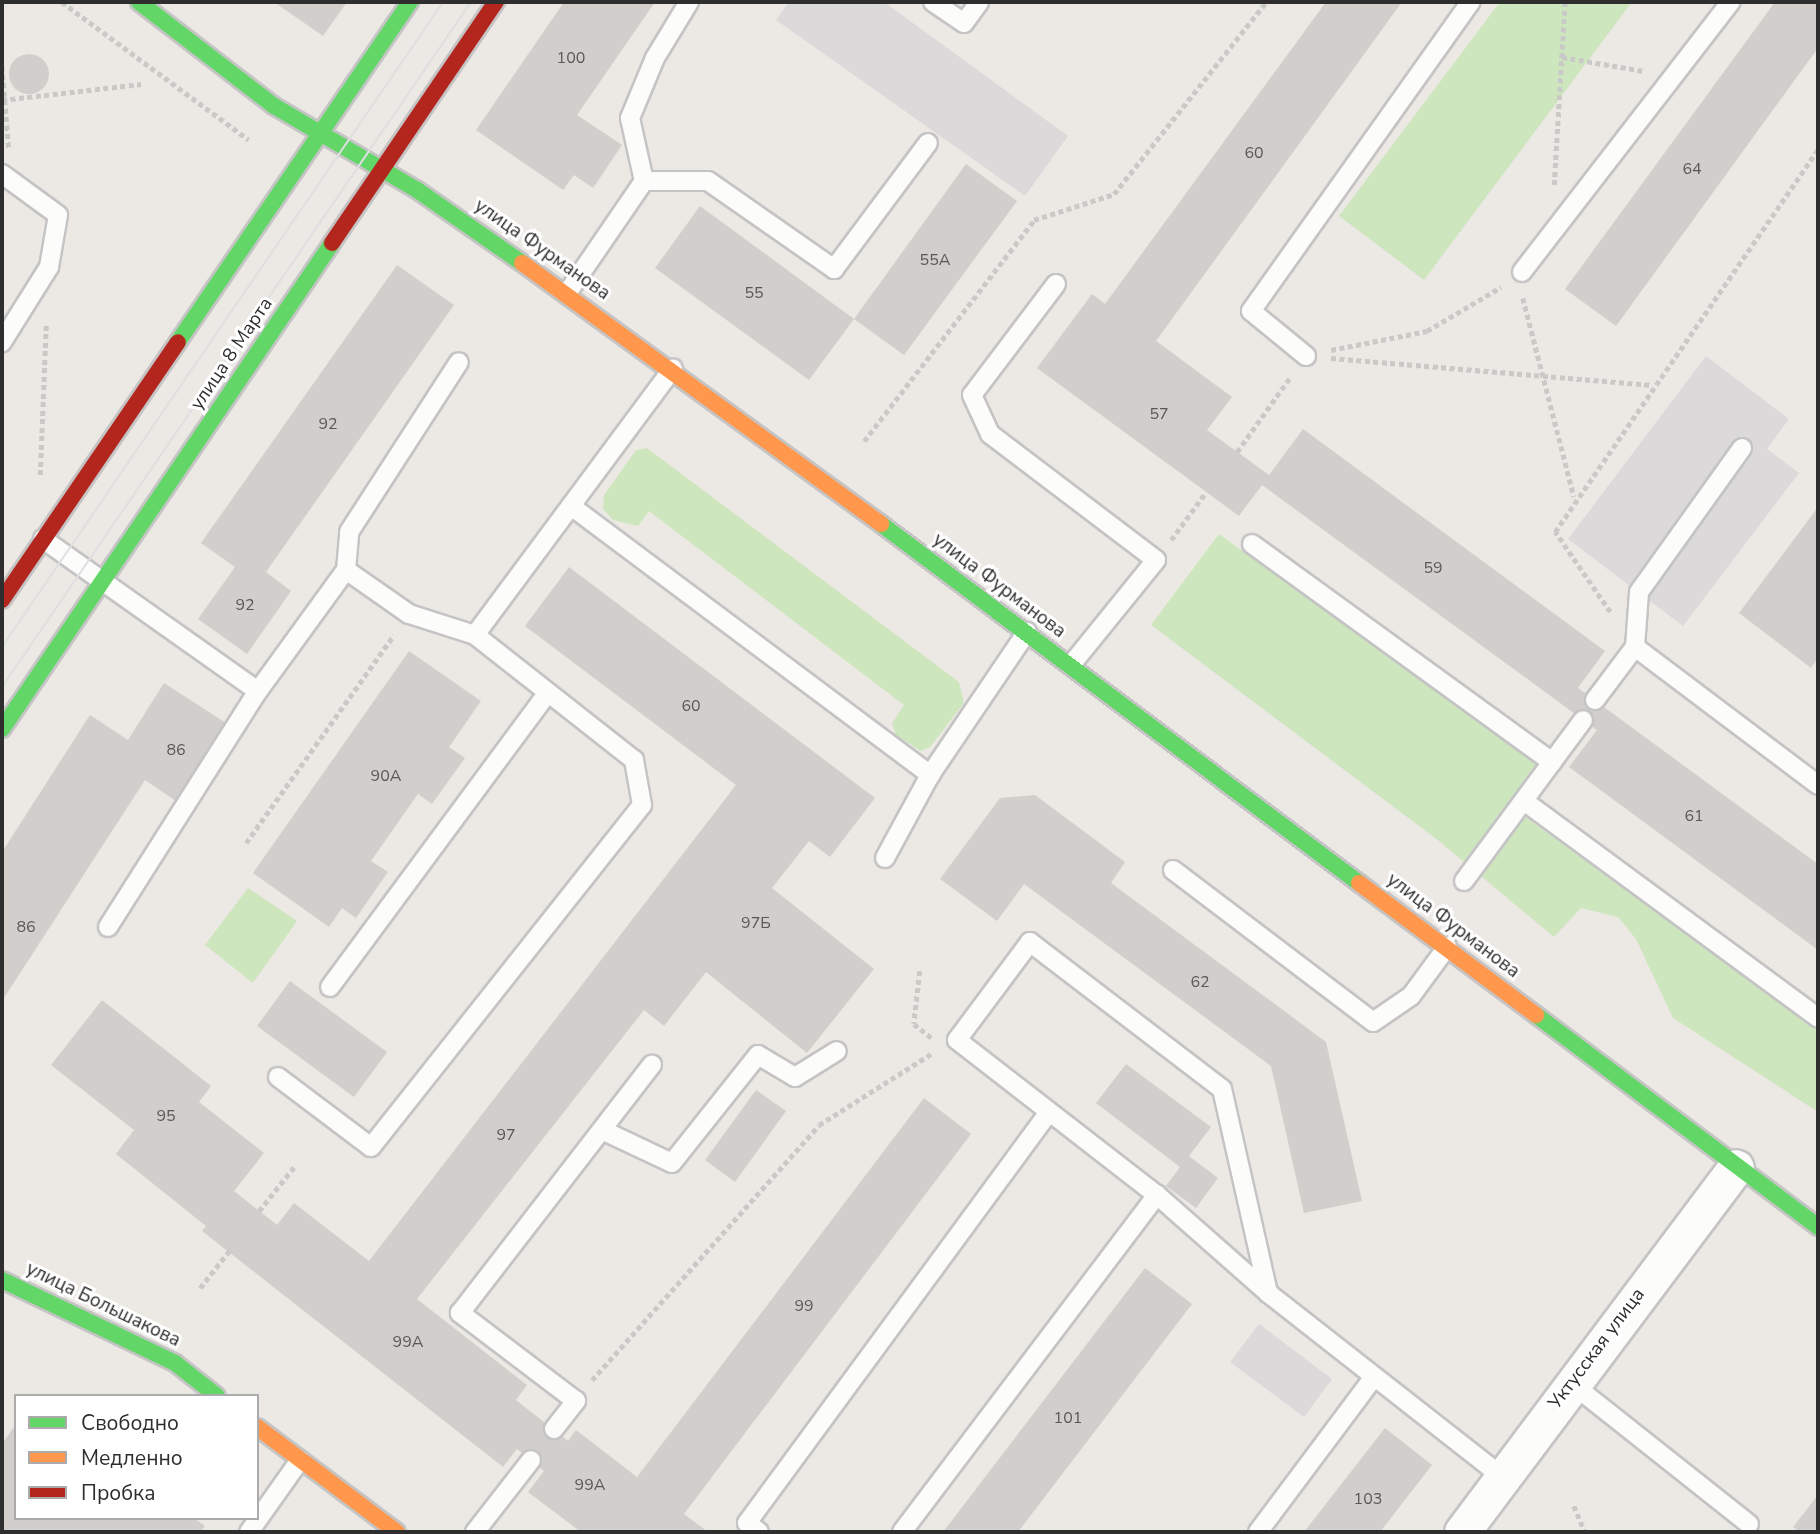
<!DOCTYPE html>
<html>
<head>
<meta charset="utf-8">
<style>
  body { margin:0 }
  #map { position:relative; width:1820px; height:1534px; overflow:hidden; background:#ece8e4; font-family:"Nunito Sans",sans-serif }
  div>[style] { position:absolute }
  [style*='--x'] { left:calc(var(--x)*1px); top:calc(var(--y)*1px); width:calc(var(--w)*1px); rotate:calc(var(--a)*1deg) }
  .industrial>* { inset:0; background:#dcd9db }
  .green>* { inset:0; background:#cee6be }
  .building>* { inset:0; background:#d1cecb }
  .round { border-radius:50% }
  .path>* { height:4.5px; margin-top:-2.25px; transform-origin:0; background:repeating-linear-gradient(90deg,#c9c9c8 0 5px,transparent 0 8.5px) }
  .roads { filter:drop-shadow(2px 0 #c5c4c5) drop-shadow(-2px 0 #c5c4c5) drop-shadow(0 2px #c5c4c5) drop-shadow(0 -2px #c5c4c5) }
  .lane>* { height:18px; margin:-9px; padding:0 9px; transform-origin:9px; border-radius:9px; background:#fcfcfb }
  .street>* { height:35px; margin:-17.5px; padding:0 17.5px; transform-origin:17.5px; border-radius:17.5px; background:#fcfcfb }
  .fast>* { height:16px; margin:-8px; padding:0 8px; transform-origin:8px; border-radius:8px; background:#63d668 }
  .slow>* { height:16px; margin:-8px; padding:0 8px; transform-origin:8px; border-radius:8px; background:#ff974d }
  .jam>* { height:16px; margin:-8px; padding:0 8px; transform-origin:8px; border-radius:8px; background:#b3261e }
  .tram>* { height:2px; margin:-1px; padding:0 1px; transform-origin:1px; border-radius:1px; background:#dfdfe1 }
  span { translate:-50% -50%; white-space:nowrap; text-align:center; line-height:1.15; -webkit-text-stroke:6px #fff; paint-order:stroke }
  .number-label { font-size:16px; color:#585857 }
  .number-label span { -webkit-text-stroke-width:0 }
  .street-label { font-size:19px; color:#2e2e2e }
  .frame { position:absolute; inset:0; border:4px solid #2e2e2e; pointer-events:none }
  .legend { position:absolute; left:14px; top:1394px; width:245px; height:126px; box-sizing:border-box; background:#fff; border:2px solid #ababab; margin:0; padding:9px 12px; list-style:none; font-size:21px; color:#2e2e2e }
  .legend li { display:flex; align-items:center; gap:14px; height:35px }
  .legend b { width:35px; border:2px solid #ababab }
</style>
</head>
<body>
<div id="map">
  <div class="industrial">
    <i style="clip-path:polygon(789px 2px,884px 2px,1068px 136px,1025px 196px,776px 20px)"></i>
    <i style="clip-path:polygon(1706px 356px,1789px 419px,1767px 449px,1799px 473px,1683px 626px,1568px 539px)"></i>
    <i style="clip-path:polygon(1259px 1324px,1332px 1379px,1304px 1417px,1230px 1362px)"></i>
  </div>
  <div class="green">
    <i style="clip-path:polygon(1500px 2px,1632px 2px,1424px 280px,1339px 216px)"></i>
    <i style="clip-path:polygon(647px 448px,959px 682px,964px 703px,930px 747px,921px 751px,896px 735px,892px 723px,904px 705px,649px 511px,638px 526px,613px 520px,603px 509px,604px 495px,636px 450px)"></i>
    <i style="clip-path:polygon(1219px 534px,1536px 764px,1512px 797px,1528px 819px,1818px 1029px,1818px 1112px,1673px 1018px,1636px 939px,1618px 917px,1581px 908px,1554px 937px,1439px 841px,1151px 625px)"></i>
    <i style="clip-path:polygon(248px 888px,297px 921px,253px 983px,205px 945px)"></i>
  </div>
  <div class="building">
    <i style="clip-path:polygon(274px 2px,347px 2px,323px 36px)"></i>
    <i style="clip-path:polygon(564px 2px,655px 2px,577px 115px,622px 145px,593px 188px,574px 175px,563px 190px,476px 130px)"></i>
    <i style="clip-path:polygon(1326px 2px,1402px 2px,1156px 341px,1232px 397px,1207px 430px,1269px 475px,1303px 429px,1605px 651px,1578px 688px,1818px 864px,1818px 950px,1569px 767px,1597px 730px,1262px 485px,1239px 516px,1037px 368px,1092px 294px,1105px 304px)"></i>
    <i style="clip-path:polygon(1775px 2px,1818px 2px,1818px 48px,1616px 326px,1565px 289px)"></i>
    <i class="round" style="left:9px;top:54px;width:40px;height:40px"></i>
    <i style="clip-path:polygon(966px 164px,1017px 201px,904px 355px,854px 319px)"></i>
    <i style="clip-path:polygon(700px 206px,854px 319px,809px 380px,655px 268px)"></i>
    <i style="clip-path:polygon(397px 265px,454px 305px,266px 572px,291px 591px,247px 654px,198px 619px,235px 567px,201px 543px)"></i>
    <i style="clip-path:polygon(1818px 507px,1818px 658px,1811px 668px,1739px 613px)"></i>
    <i style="clip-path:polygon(569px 567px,875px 798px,830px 857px,809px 841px,772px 888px,874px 969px,807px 1053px,706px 972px,664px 1026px,644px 1010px,417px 1299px,527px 1385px,516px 1400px,568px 1441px,576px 1430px,637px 1477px,924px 1098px,971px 1134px,684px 1514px,708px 1532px,581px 1532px,528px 1492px,544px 1471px,517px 1449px,503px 1467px,202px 1231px,206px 1226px,116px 1154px,134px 1130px,51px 1065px,102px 1000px,211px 1086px,199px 1102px,264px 1153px,234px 1191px,277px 1225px,294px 1203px,369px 1261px,736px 785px,525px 626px)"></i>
    <i style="clip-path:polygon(409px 651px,481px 701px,449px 747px,465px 758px,432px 804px,418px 794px,371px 861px,388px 872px,356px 918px,342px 908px,329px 927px,253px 873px)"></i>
    <i style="clip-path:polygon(164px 683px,226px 723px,176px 801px,145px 780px,2px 1001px,2px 852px,90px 715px,128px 740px)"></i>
    <i style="clip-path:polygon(1035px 795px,1125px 862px,1111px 883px,1326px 1042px,1362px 1201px,1304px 1213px,1271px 1066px,1024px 884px,997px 921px,940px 879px,1000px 798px)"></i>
    <i style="clip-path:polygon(290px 981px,387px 1052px,354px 1097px,257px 1026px)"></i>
    <i style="clip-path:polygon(1126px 1064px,1211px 1127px,1189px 1156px,1218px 1178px,1196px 1208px,1166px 1186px,1180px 1167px,1096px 1103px)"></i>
    <i style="clip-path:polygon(756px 1090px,786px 1111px,735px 1182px,705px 1160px)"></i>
    <i style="clip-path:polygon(1145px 1268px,1192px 1304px,1018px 1532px,943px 1532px)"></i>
    <i style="clip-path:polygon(16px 1424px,16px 1518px,194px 1518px,205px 1526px,200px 1532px,2px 1532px,2px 1444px)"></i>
    <i style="clip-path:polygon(1385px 1428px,1432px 1465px,1380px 1532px,1304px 1532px)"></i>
    <i style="clip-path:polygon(1818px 1495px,1818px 1532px,1800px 1532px,1793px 1527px)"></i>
  </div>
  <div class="path">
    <i style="--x:62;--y:2;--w:232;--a:36.4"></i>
    <i style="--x:1562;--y:57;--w:83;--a:9.7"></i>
    <i style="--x:2;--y:66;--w:83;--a:85.2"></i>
    <i style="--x:2;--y:100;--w:140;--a:-6.6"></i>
    <i style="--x:1554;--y:185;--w:183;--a:-86.6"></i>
    <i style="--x:1523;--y:298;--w:205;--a:75.6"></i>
    <i style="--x:1331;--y:350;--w:98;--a:-11.2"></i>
    <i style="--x:1427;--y:331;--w:86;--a:-30.7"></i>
    <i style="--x:1331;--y:358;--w:322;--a:4.8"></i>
    <i style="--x:864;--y:441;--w:279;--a:-52.4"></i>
    <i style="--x:1034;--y:220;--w:84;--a:-18"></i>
    <i style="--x:1114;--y:194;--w:245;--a:-51.6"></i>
    <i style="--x:1237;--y:452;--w:93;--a:-54.6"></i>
    <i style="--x:40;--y:475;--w:151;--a:-87.7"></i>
    <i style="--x:1171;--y:540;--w:59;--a:-53.9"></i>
    <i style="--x:1610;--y:612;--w:97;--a:-124.5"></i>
    <i style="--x:1555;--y:532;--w:465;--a:-55.5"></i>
    <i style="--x:246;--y:843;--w:255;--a:-54.6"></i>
    <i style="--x:920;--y:971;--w:53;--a:96.5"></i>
    <i style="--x:914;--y:1024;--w:23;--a:38"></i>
    <i style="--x:259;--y:1211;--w:56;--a:-51.5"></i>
    <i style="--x:200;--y:1288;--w:47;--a:-51.9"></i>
    <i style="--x:592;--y:1380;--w:341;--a:-48.3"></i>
    <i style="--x:819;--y:1125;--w:136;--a:-32.4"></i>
    <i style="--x:1574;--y:1506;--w:28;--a:67"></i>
  </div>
  <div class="roads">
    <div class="lane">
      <i style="--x:689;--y:2;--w:66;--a:121.3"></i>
      <i style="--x:655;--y:58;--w:65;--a:112.6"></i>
      <i style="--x:630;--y:118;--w:65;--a:77.5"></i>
      <i style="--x:644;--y:181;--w:64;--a:0"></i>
      <i style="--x:708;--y:181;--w:154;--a:34.9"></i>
      <i style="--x:834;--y:269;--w:157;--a:-53.3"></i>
      <i style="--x:933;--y:2;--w:37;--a:34"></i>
      <i style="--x:964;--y:23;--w:26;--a:-54"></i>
      <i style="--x:2;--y:174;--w:69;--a:36.2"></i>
      <i style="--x:58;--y:215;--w:53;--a:99.8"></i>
      <i style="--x:49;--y:267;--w:89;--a:122.1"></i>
      <i style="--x:1522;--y:272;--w:341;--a:-52.3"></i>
      <i style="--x:1056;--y:284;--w:139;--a:127.1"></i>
      <i style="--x:972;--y:395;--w:43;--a:65.2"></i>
      <i style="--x:990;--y:434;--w:208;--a:37.2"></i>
      <i style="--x:1156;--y:560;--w:135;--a:129"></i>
      <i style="--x:568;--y:292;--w:135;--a:-55.6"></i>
      <i style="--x:1306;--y:356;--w:71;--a:-140.7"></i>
      <i style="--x:1251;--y:311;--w:379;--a:-54.6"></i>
      <i style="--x:571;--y:506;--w:449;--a:36.8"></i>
      <i style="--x:43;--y:539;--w:263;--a:35.3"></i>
      <i style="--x:1252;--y:544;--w:371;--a:36"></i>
      <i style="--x:475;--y:635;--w:332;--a:-53.4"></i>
      <i style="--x:1635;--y:647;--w:55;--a:-85.8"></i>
      <i style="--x:1639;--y:592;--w:177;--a:-54.4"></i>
      <i style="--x:1595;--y:700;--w:66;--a:-53"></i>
      <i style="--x:1635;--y:647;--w:229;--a:37"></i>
      <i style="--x:1524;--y:801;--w:365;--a:36.4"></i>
      <i style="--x:885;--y:858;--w:94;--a:-61.5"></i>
      <i style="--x:930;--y:775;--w:173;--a:-55.9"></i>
      <i style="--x:1173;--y:870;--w:251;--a:37.2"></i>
      <i style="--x:1373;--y:1022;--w:46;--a:-34.4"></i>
      <i style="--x:1411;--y:996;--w:61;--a:-53.7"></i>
      <i style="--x:1464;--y:881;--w:200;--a:-53.5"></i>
      <i style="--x:108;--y:927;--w:280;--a:-57.6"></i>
      <i style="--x:258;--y:691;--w:150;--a:-54"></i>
      <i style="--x:330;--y:987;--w:365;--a:-53.5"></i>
      <i style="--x:278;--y:1077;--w:116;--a:37"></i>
      <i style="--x:371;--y:1147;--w:436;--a:-51.6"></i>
      <i style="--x:642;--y:805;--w:46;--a:-100.1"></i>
      <i style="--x:634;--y:760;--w:202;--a:-141.8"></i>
      <i style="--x:475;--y:635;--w:69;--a:-162.3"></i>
      <i style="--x:409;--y:614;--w:77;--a:-145.1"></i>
      <i style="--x:346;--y:570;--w:38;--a:-85"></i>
      <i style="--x:349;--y:532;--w:202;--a:-57.1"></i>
      <i style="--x:602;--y:1130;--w:77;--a:25.2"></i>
      <i style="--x:672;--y:1163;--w:138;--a:-51.5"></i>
      <i style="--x:758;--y:1055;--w:43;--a:30.7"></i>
      <i style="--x:795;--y:1077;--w:49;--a:-31.8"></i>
      <i style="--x:1268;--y:1293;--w:209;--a:-102.7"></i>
      <i style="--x:1222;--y:1089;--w:242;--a:-142.6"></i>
      <i style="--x:1030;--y:942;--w:122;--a:126.7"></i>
      <i style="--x:957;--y:1040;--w:253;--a:37.8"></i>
      <i style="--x:1157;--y:1195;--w:148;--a:41.4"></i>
      <i style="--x:1268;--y:1293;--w:298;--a:38.1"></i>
      <i style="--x:1571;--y:1383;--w:227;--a:38.4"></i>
      <i style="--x:554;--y:1429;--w:36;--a:-52"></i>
      <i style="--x:576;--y:1401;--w:146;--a:-142.8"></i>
      <i style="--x:460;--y:1313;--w:314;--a:-52.3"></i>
      <i style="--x:249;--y:1532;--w:88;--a:-54.7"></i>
      <i style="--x:475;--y:1532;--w:91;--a:-52.1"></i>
      <i style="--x:759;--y:1532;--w:15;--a:-143"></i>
      <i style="--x:747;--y:1523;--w:510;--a:-53.69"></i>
      <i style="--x:902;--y:1532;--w:423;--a:-52.9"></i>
      <i style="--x:1258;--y:1532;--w:192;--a:-53.2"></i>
    </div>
    <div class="street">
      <i style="--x:1462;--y:1532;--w:456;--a:-53.1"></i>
    </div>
    <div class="fast">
      <i style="--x:139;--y:2;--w:170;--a:37.6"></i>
      <i style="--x:274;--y:106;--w:166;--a:30.4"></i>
      <i style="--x:417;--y:190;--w:128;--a:34.8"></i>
      <i style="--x:178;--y:342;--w:412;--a:-55.7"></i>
      <i style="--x:881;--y:524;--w:598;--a:36.91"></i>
      <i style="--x:2;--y:729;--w:587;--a:-55.82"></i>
      <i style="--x:1536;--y:1015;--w:353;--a:36.9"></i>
      <i style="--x:2;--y:1280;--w:192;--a:25.6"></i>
      <i style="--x:175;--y:1363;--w:53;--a:38.2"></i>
    </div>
    <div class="slow">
      <i style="--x:522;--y:263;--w:444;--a:36"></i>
      <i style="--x:1359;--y:883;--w:221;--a:36.7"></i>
      <i style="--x:257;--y:1427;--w:175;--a:36.9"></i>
    </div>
    <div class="jam">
      <i style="--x:332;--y:243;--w:292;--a:-55.8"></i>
      <i style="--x:2;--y:600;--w:312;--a:-55.7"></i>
    </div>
  </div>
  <div class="tram">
    <i style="--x:2;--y:647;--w:781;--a:-55.64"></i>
    <i style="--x:2;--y:687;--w:830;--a:-55.6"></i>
  </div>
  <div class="number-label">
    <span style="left:571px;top:58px">100</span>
    <span style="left:1254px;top:153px">60</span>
    <span style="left:1692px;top:169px">64</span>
    <span style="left:935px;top:260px">55А</span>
    <span style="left:754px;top:293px">55</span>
    <span style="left:1159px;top:414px">57</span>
    <span style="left:328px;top:424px">92</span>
    <span style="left:1433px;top:568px">59</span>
    <span style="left:245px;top:605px">92</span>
    <span style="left:691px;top:706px">60</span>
    <span style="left:176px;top:750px">86</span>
    <span style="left:386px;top:776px">90А</span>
    <span style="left:1694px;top:816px">61</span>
    <span style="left:756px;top:923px">97Б</span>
    <span style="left:26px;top:927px">86</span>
    <span style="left:1200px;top:982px">62</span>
    <span style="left:166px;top:1116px">95</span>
    <span style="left:506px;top:1135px">97</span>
    <span style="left:804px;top:1306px">99</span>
    <span style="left:408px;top:1342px">99А</span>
    <span style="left:1068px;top:1418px">101</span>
    <span style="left:590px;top:1485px">99А</span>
    <span style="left:1368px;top:1499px">103</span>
  </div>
  <div class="street-label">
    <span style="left:542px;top:250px;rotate:35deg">улица Фурманова</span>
    <span style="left:232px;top:354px;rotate:-56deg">улица 8 Марта</span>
    <span style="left:999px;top:586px;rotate:37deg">улица Фурманова</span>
    <span style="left:1453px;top:926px;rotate:37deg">улица Фурманова</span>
    <span style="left:103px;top:1305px;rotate:26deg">улица Большакова</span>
    <span style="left:1597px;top:1349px;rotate:-53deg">Уктусская улица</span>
  </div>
  <div class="frame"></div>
  <ul class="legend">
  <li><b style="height:9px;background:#63d668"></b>Свободно</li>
  <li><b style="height:9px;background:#ff974d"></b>Медленно</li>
  <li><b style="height:9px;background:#b3261e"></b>Пробка</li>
  </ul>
</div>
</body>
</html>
